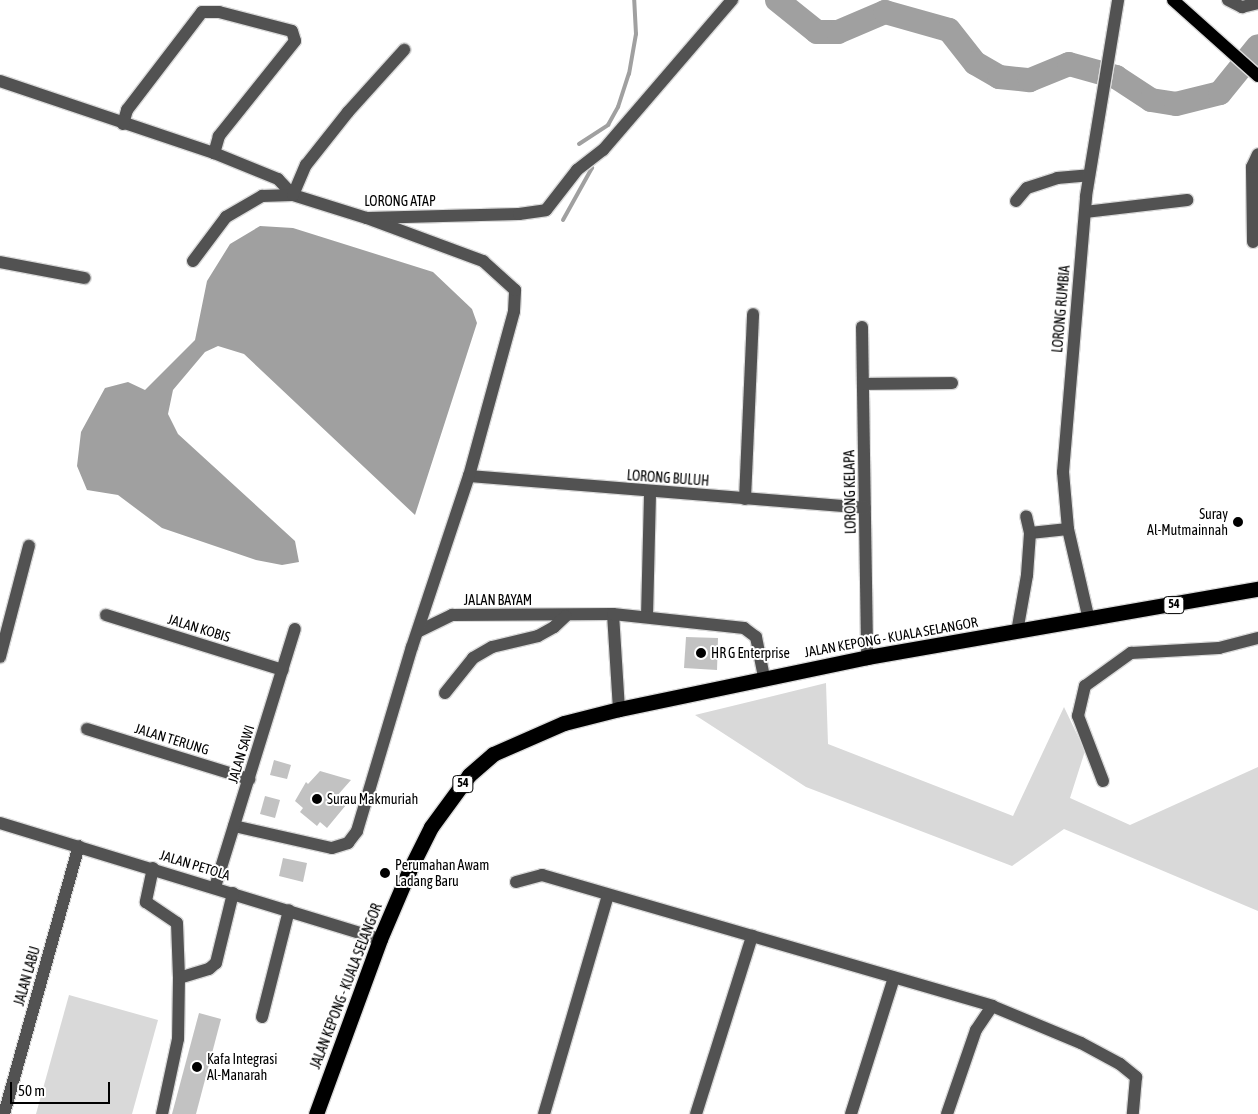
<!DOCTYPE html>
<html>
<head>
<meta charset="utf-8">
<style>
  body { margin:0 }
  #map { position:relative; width:1258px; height:1114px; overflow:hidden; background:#fff; font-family:"Asap Condensed",sans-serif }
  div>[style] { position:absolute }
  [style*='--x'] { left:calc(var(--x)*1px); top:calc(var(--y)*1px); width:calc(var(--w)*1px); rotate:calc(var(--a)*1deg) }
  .green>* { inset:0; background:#d9d9d9 }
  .water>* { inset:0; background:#a0a0a0 }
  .stream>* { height:4px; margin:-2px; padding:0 2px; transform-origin:2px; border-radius:2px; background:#a0a0a0 }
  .river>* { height:24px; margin:-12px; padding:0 12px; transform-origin:12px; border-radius:12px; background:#a0a0a0 }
  .building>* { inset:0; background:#c2c2c2 }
  .roads { filter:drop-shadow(1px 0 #dbdbdb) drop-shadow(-1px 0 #dbdbdb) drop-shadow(0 1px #dbdbdb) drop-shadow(0 -1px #dbdbdb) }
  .minor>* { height:12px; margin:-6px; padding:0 6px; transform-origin:6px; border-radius:6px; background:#525252 }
  .major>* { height:12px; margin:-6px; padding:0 6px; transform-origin:6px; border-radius:6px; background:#000 }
  .highway>* { height:15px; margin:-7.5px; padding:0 7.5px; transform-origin:7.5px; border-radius:7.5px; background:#000 }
  .dots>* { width:14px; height:14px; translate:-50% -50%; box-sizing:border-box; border:2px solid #fff; border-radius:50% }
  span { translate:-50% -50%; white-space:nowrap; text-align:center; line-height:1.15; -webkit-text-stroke:4px #fff; paint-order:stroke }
  .shield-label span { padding:1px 4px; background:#fff; border:1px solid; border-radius:4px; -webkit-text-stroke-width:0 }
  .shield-label { font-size:12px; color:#000; font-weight:700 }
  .street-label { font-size:14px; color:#000 }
  .poi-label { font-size:14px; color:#000 }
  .right { translate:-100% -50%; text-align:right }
  .left { translate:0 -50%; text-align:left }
  .scale { position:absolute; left:10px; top:1082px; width:100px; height:22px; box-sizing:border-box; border:2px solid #000; border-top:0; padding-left:6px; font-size:15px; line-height:18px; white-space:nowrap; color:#000; -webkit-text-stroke:4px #fff; paint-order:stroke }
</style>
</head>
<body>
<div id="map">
  <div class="green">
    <i style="clip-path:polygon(826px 683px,828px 744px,1013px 816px,1064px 707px,1085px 751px,1070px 798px,1130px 825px,1258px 767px,1258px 911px,1064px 829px,1012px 866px,806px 787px,695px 715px)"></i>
    <i style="clip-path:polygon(69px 995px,158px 1020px,132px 1114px,36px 1114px)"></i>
  </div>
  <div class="water">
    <i style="clip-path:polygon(260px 226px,293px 228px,433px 272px,472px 309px,477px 323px,415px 515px,244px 354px,218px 346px,205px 352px,173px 390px,168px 414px,178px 434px,295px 541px,299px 562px,282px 565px,256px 560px,162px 528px,118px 495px,87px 490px,77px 466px,81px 432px,105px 388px,128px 382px,145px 390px,195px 340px,207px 281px,230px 244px)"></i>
  </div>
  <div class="stream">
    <i style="--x:579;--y:144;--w:35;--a:-33"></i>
    <i style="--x:608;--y:125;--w:21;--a:-61"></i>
    <i style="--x:618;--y:107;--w:35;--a:-72"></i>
    <i style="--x:629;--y:74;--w:41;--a:-80.1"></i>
    <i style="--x:636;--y:34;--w:34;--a:-93"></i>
    <i style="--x:563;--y:220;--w:60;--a:-60.9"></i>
    <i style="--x:592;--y:168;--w:6;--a:-121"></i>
  </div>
  <div class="river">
    <i style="--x:777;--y:0;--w:51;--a:38.7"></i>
    <i style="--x:817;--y:32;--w:21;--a:0"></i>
    <i style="--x:838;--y:32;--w:51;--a:-23.1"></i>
    <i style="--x:885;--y:12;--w:66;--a:15.7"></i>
    <i style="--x:949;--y:30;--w:42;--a:51.8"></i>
    <i style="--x:975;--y:63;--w:28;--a:30"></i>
    <i style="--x:999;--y:77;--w:31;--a:6"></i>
    <i style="--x:1030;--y:80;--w:42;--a:-22.3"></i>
    <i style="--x:1069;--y:64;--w:49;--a:15.5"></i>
    <i style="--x:1116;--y:77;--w:42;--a:33.3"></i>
    <i style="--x:1151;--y:100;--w:25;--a:9"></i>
    <i style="--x:1176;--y:104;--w:45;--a:-14"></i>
    <i style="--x:1220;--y:93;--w:60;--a:-51"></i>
  </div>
  <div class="building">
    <i style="clip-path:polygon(686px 637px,718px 638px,717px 670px,684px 668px)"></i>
    <i style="clip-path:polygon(274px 760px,291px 765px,287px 779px,270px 775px)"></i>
    <i style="clip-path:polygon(320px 771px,351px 780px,336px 797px,346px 805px,327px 828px,320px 822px,317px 826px,300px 812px,303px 808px,295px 801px,306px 782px,308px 784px)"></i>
    <i style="clip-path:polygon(265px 796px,280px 800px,275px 818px,260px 814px)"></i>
    <i style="clip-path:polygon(283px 858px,307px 863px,303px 882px,279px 876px)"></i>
    <i style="clip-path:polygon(199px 1013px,221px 1019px,196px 1114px,172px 1114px)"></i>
  </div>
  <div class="roads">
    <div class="minor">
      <i style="--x:1228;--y:0;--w:16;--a:27"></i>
      <i style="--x:1242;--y:7;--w:16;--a:-14"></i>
      <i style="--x:0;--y:81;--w:226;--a:18.6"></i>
      <i style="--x:214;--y:153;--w:69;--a:22.1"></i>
      <i style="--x:278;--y:179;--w:22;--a:47"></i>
      <i style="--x:293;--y:195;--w:77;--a:17.3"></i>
      <i style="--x:367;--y:218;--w:152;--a:-1.5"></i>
      <i style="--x:519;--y:214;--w:27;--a:-8"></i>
      <i style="--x:546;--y:210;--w:51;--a:-52.2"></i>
      <i style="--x:577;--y:170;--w:33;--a:-38"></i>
      <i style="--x:603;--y:150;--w:198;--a:-49.3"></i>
      <i style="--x:123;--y:124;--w:15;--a:-74"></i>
      <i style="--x:127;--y:110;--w:123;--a:-52.6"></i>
      <i style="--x:202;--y:12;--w:17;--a:0"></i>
      <i style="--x:219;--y:12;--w:75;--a:14.6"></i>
      <i style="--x:292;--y:31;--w:10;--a:73"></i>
      <i style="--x:295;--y:41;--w:122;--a:128.7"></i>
      <i style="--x:219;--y:136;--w:18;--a:106"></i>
      <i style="--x:1016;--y:201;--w:17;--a:-50"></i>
      <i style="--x:1027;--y:188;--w:32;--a:-18"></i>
      <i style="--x:1057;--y:178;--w:32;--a:-5"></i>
      <i style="--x:1085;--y:212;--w:103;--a:-6.7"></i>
      <i style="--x:1253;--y:242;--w:75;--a:-90.8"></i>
      <i style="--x:1252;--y:167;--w:14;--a:-65"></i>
      <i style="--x:193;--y:261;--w:55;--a:-53.1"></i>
      <i style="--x:226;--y:217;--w:42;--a:-30.3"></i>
      <i style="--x:262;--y:196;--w:31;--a:-2"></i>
      <i style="--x:293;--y:195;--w:33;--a:-67"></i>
      <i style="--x:306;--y:165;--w:68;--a:-51.6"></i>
      <i style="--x:348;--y:112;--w:84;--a:-47.9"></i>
      <i style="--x:0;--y:262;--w:86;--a:10.7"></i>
      <i style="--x:862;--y:327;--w:330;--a:89.1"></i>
      <i style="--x:863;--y:384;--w:89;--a:-0.6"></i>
      <i style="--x:469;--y:476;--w:397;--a:4.6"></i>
      <i style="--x:745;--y:499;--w:185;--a:-87.5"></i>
      <i style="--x:1030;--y:533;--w:38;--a:-6"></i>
      <i style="--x:613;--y:614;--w:95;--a:86.4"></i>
      <i style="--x:106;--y:615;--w:185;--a:17.3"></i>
      <i style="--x:647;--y:617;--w:125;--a:-88.6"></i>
      <i style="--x:1089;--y:620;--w:93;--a:-103"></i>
      <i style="--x:1068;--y:529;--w:57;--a:-95"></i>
      <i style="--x:1063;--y:472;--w:277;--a:-85.2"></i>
      <i style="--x:1086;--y:196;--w:199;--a:-80.7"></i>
      <i style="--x:419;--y:631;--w:37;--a:-26"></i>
      <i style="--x:452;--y:615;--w:161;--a:-0.4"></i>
      <i style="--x:613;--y:614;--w:132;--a:6.1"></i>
      <i style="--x:744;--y:628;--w:15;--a:37"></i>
      <i style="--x:756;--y:637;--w:41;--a:78.7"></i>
      <i style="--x:1017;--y:632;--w:58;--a:-80"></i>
      <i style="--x:1027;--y:575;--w:42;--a:-85.9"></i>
      <i style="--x:1030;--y:533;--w:17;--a:-103"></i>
      <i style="--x:0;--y:657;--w:115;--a:-75.4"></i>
      <i style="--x:445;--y:693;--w:45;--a:-51.3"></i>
      <i style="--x:473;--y:658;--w:22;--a:-30"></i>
      <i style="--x:492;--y:647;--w:47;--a:-13.4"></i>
      <i style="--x:538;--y:636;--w:18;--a:-29"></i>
      <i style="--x:554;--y:627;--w:16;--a:-43"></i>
      <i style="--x:87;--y:729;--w:170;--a:17.2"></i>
      <i style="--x:1103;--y:781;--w:70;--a:-111"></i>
      <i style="--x:1078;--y:716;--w:31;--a:-77"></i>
      <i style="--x:1085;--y:686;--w:57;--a:-35.7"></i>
      <i style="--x:1131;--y:653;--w:88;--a:-3.3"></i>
      <i style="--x:1219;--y:648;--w:40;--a:-14.4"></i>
      <i style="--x:0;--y:823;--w:397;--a:17"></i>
      <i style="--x:234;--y:826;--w:100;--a:12.7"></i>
      <i style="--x:332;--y:848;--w:17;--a:-17"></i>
      <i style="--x:348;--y:843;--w:15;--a:-53"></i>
      <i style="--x:357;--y:831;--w:192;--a:-73.4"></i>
      <i style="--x:412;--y:647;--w:180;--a:-71.6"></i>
      <i style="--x:469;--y:476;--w:171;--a:-74.7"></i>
      <i style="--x:514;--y:311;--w:21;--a:-87"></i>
      <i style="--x:515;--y:290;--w:43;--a:-137.8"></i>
      <i style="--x:483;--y:261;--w:124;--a:-159.7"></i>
      <i style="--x:153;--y:868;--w:35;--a:102"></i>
      <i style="--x:146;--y:902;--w:37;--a:34"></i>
      <i style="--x:177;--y:923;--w:55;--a:87.9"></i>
      <i style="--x:179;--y:978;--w:61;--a:90.9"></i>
      <i style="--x:178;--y:1039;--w:77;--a:102"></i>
      <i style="--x:516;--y:882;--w:27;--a:-15"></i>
      <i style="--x:542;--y:875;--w:469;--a:16.2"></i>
      <i style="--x:215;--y:887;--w:270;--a:-72.8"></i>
      <i style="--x:179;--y:978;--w:31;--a:-17"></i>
      <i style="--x:209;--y:969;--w:9;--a:-41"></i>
      <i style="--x:216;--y:963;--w:72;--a:-76.3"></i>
      <i style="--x:262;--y:1017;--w:110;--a:-75.8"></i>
      <i style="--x:4;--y:1114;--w:278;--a:-74.4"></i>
      <i style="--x:544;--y:1114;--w:228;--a:-73.7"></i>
      <i style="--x:696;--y:1114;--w:187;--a:-72.5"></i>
      <i style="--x:851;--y:1114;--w:143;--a:-72.5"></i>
      <i style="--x:947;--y:1114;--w:89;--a:-71"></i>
      <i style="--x:976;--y:1030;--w:29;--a:-56"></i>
      <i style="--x:992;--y:1006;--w:96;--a:22.6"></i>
      <i style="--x:1081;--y:1043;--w:44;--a:28.3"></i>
      <i style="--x:1120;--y:1064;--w:21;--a:39"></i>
      <i style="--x:1136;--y:1077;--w:37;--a:95"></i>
    </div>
    <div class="major">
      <i style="--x:1173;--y:0;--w:114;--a:41.8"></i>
    </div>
    <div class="highway">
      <i style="--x:316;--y:1114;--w:186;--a:-69.9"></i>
      <i style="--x:380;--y:939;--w:74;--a:-66.9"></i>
      <i style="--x:409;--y:871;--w:49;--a:-63.4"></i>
      <i style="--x:431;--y:827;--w:64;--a:-53.8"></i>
      <i style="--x:469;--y:775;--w:32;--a:-41"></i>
      <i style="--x:493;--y:754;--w:77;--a:-23.6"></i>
      <i style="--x:564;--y:723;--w:57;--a:-14.3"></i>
      <i style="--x:619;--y:709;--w:253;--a:-11.8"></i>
      <i style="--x:867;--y:657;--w:397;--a:-9.9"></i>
    </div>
  </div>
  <div class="dots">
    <i style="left:1238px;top:522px;background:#000"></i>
    <i style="left:701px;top:653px;background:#000"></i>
    <i style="left:317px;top:799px;background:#000"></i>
    <i style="left:385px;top:873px;background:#000"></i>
    <i style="left:197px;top:1067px;background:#000"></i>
  </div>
  <div class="shield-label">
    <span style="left:1174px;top:605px">54</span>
    <span style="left:463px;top:784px">54</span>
  </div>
  <div class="street-label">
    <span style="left:400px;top:201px">LORONG ATAP</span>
    <span style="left:1061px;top:309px;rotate:-85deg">LORONG RUMBIA</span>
    <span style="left:668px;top:478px;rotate:4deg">LORONG BULUH</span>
    <span style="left:850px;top:492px;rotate:-91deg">LORONG KELAPA</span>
    <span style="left:498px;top:600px">JALAN BAYAM</span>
    <span style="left:199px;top:628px;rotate:17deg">JALAN KOBIS</span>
    <span style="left:891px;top:637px;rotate:-10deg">JALAN KEPONG - KUALA SELANGOR</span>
    <span style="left:172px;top:739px;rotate:17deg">JALAN TERUNG</span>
    <span style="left:241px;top:754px;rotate:-73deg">JALAN SAWI</span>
    <span style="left:195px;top:865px;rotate:17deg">JALAN PETOLA</span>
    <span style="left:27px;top:976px;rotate:-74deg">JALAN LABU</span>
    <span style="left:346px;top:986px;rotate:-69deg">JALAN KEPONG - KUALA SELANGOR</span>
  </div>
  <div class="poi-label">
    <span class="right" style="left:1228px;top:522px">Suray<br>Al-Mutmainnah</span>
    <span class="left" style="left:711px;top:653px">HR G Enterprise</span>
    <span class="left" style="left:327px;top:799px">Surau Makmuriah</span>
    <span class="left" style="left:395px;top:873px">Perumahan Awam<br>Ladang Baru</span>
    <span class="left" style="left:207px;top:1067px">Kafa Integrasi<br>Al-Manarah</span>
  </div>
  <div class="scale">50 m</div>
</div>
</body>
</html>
